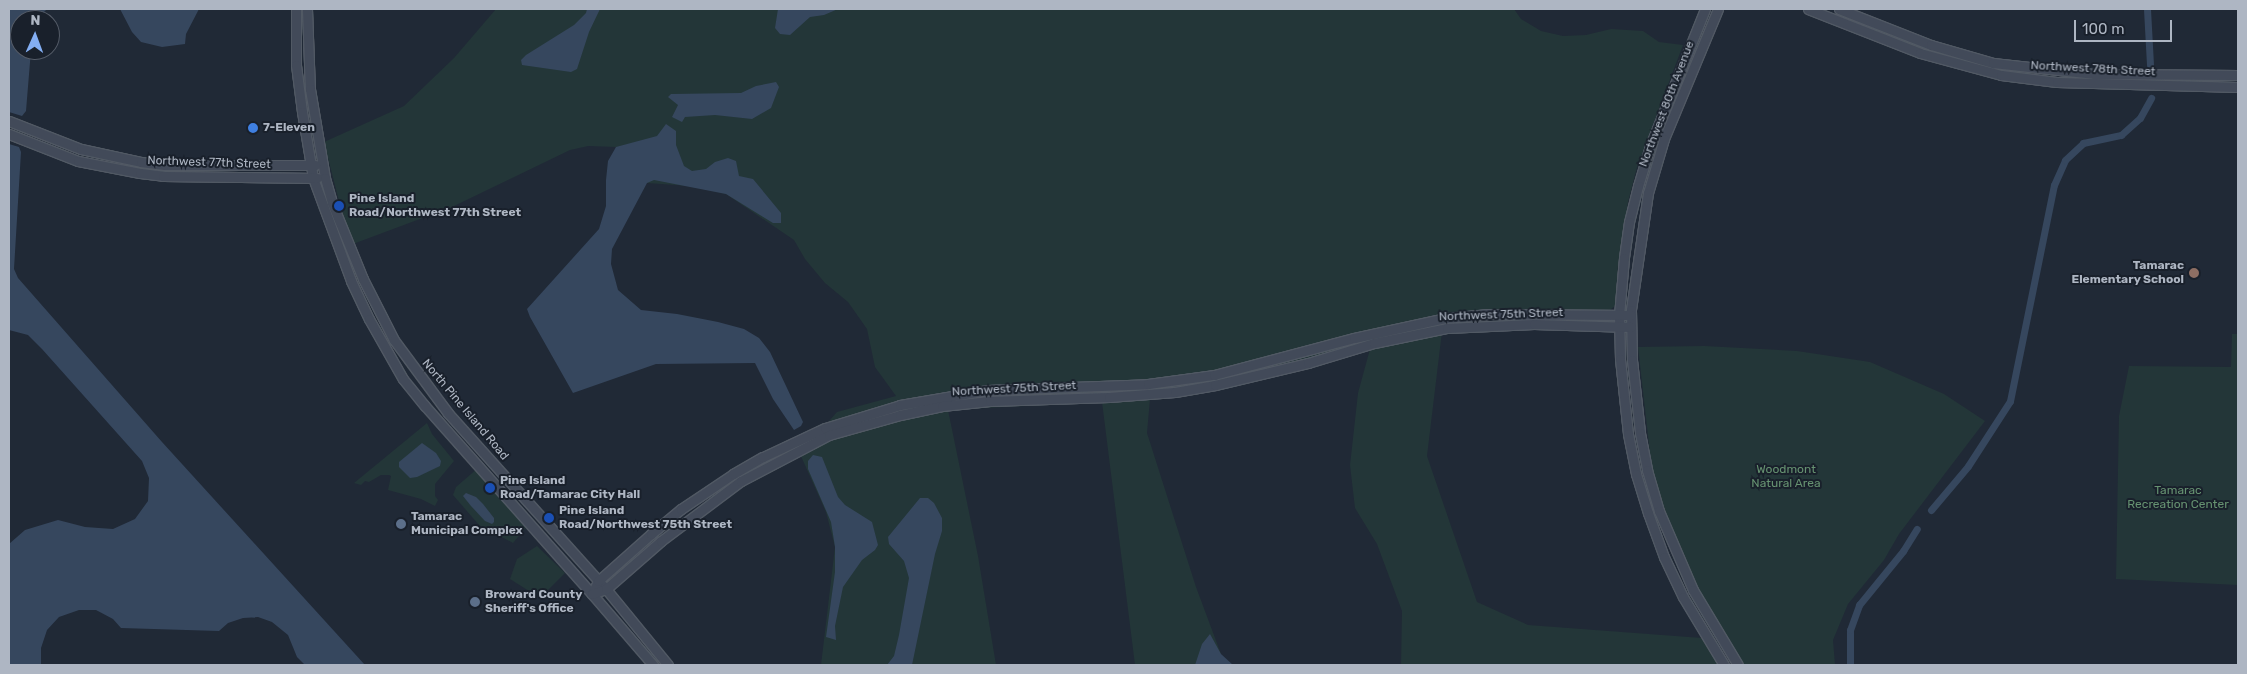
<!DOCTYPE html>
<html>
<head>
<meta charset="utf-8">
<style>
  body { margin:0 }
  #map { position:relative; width:2247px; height:674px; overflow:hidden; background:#202936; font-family:Rubik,sans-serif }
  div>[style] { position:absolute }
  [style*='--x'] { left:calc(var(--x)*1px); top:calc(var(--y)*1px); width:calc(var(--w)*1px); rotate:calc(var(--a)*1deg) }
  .green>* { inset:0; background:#233638 }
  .water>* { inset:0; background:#36475e }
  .canal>* { height:7px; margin:-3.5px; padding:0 3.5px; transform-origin:3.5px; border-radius:3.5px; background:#36475e }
  .roads { filter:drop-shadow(1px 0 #515964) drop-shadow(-1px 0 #515964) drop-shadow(0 1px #515964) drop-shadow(0 -1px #515964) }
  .secondary>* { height:9px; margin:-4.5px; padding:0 4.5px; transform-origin:4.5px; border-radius:4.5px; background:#424a59 }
  .dots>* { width:14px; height:14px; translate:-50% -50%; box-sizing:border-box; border:2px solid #19202b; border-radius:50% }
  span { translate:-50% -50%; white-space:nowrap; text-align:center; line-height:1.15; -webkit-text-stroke:4px #19202b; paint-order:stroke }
  .street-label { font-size:12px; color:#aeb6c3 }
  .poi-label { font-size:12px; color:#aeb6c3; font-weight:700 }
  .left { translate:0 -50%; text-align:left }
  .right { translate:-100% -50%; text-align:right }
  .park-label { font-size:12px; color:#669271 }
  .frame { position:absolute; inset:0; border:10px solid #aeb6c3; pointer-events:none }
  .north { position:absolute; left:10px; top:10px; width:50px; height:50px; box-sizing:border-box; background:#19202b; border:1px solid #555c68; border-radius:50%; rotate:2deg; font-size:14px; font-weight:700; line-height:20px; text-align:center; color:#aeb6c3 }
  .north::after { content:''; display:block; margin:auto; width:18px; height:22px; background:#83aef3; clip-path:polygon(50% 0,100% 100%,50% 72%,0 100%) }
  .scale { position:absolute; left:2074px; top:20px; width:98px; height:22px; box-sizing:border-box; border:2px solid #aeb6c3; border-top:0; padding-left:6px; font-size:15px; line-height:18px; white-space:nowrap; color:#aeb6c3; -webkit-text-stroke:4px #19202b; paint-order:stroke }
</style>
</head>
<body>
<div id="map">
  <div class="green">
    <i style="clip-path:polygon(496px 9px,1514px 9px,1521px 19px,1541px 31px,1563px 36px,1586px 35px,1611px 29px,1643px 31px,1659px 42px,1683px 45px,1637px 167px,1628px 202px,1618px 266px,1615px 306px,1606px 313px,1444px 315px,1427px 456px,1477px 602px,1528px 625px,1702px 638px,1719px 665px,1401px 665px,1402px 611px,1377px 544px,1355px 508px,1350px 465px,1358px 393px,1370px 349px,1218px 389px,1188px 395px,1150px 399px,1147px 433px,1196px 587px,1221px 654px,1220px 665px,1135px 665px,1102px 402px,948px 410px,978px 556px,996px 665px,821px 665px,835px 547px,826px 512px,800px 454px,837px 412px,896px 396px,875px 367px,867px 329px,848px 302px,825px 283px,805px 259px,794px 240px,726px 194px,690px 186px,647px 183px,616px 147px,588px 146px,570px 150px,452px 207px,353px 244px,341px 209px,324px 142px,404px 106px,454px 58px)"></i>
    <i style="clip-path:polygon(2232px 334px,2238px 334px,2238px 585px,2116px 579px,2119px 416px,2129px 366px,2231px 367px)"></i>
    <i style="clip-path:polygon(1704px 346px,1797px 351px,1870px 362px,1944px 394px,1985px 421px,1899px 534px,1884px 560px,1848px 604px,1833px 640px,1835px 665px,1743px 665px,1697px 591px,1669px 528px,1652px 471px,1638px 347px)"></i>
    <i style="clip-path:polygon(427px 423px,432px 434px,454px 461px,435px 484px,435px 496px,438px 500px,435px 506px,421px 499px,388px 490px,391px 476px,389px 475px,381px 475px,369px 482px,365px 481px,361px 485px,354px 483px)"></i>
    <i style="clip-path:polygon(478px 468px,528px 525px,513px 543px,479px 525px,453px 495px,456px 487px)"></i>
    <i style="clip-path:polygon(537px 546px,565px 573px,540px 598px,510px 579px,517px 559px)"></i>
  </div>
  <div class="water">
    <i style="clip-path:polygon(9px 9px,47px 9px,36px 20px,20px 20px,20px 50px,31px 50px,26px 111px,22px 116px,9px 112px)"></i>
    <i style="clip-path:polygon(120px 9px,199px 9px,186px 34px,185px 44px,162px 47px,141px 42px,132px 32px)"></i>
    <i style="clip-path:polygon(587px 9px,600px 9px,589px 32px,577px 69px,571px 72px,522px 65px,521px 60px,526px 55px,574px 25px,586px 13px)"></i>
    <i style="clip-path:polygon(778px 9px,838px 9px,824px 15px,810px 17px,790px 35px,780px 34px,775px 28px)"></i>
    <i style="clip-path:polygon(776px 82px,779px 87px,771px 108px,752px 119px,715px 115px,685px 117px,682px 122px,672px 117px,678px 105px,668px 97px,671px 94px,741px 93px,756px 86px)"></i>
    <i style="clip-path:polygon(666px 124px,676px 131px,676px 145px,684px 166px,692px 171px,706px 169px,715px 162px,728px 158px,736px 161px,739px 176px,753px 179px,781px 213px,781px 223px,773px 223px,726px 194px,654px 180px,647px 183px,612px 249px,611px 264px,618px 290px,641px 310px,677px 314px,718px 322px,744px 329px,759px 338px,770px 352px,803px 422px,801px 426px,794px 430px,773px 399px,755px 363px,656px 364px,573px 393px,530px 317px,527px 309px,599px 229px,606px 206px,606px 180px,608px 161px,616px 147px,657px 136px)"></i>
    <i style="clip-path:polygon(9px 144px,19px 147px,21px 152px,14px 269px,18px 278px,162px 442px,365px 665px,305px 665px,297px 657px,288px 635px,272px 622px,258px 617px,243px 618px,228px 623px,219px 631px,121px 628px,113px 619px,96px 610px,79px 610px,59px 617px,47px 630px,41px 648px,41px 665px,9px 665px,9px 544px,25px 530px,58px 520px,85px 527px,113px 529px,135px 519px,148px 501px,149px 478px,142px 461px,42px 349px,28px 335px,9px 330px)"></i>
    <i style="clip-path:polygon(422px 443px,436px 453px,441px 461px,440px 466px,417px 477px,410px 478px,399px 467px,399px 462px)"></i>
    <i style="clip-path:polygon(813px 455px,822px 457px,838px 497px,845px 505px,872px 522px,878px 545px,875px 550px,862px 560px,843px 587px,835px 626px,836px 640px,826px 637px,835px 572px,835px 547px,831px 522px,808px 469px,808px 461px)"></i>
    <i style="clip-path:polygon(466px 493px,476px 497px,483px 504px,494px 518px,494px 522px,492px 524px,485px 521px,471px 506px,463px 496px)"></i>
    <i style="clip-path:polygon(920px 498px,928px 498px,934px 503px,942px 518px,942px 531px,935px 554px,912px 665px,887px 665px,894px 656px,899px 635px,909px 578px,904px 561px,889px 544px,888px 537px)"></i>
    <i style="clip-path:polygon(1210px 634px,1221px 654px,1233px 665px,1195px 665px,1202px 644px)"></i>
  </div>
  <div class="canal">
    <i style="--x:2147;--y:9;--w:56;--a:86.9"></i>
    <i style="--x:1931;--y:510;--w:57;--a:-49.9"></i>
    <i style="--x:1968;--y:466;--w:77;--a:-57.1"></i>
    <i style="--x:2010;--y:401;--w:220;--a:-78.5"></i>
    <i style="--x:2054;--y:185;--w:27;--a:-66"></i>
    <i style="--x:2065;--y:160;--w:25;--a:-43"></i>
    <i style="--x:2083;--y:143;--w:39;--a:-12"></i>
    <i style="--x:2121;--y:135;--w:25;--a:-42"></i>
    <i style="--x:2140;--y:118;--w:23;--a:-61"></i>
    <i style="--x:1850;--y:665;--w:35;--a:-90"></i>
    <i style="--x:1850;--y:630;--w:27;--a:-70"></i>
    <i style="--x:1859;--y:605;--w:70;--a:-50.8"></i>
    <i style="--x:1903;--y:551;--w:26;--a:-58"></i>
  </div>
  <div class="roads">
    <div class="secondary">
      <i style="--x:296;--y:9;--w:56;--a:90"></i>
      <i style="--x:296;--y:65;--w:47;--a:82.7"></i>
      <i style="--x:302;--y:112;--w:67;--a:80.5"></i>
      <i style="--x:313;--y:178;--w:110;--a:69.7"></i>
      <i style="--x:351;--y:281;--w:42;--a:64.7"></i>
      <i style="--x:369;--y:319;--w:69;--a:60.5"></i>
      <i style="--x:403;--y:379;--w:35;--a:51"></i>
      <i style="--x:425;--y:406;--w:251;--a:48.4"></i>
      <i style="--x:592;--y:594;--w:94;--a:49.3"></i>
      <i style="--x:307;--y:9;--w:80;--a:87.9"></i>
      <i style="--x:310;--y:89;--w:90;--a:80.4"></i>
      <i style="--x:325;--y:178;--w:26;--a:74"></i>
      <i style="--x:332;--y:203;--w:82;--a:67.8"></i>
      <i style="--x:363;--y:279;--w:68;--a:63.1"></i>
      <i style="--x:394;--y:340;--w:91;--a:53.5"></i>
      <i style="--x:448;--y:413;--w:237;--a:48.1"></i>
      <i style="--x:606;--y:589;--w:98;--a:50.8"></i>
      <i style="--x:1705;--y:9;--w:148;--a:111.9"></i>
      <i style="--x:1650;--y:146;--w:42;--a:106.7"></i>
      <i style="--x:1638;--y:186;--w:37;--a:104"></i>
      <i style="--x:1629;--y:222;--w:36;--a:98"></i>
      <i style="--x:1624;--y:258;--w:57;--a:95"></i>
      <i style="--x:1619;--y:315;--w:44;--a:88.7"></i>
      <i style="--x:1620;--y:359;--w:75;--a:83.9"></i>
      <i style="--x:1628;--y:434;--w:41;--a:78.7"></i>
      <i style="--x:1636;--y:474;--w:41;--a:72.9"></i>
      <i style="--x:1648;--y:513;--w:47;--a:70"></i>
      <i style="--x:1664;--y:557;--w:44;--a:64.6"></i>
      <i style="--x:1683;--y:597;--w:79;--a:58.9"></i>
      <i style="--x:1718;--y:9;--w:141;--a:112.6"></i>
      <i style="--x:1664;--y:139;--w:56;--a:106.5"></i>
      <i style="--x:1648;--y:193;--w:118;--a:98.3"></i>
      <i style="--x:1631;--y:310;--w:50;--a:88.9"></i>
      <i style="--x:1632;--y:360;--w:73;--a:83.7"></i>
      <i style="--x:1640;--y:433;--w:38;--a:79"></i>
      <i style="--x:1647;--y:470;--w:43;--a:73.7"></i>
      <i style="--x:1659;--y:511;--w:86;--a:66.7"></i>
      <i style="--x:1693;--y:590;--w:87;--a:59"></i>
      <i style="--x:1808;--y:9;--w:120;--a:21.4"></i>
      <i style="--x:1920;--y:53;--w:84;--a:15.2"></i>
      <i style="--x:2001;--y:75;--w:56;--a:7.1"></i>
      <i style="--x:2057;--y:82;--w:181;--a:1.6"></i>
      <i style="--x:1839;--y:9;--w:99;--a:21.4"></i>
      <i style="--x:1931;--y:45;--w:65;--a:16.2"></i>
      <i style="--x:1993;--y:63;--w:103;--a:6.2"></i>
      <i style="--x:2095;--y:74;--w:143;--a:0.4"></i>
      <i style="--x:9;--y:121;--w:77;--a:21.3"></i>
      <i style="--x:81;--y:149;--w:61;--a:12.2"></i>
      <i style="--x:141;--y:162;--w:24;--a:7"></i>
      <i style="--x:165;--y:165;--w:150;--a:0"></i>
      <i style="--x:9;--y:134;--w:74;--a:21.4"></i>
      <i style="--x:78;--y:161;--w:63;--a:11"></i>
      <i style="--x:140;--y:173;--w:23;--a:7"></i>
      <i style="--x:163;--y:176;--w:154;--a:0.7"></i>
      <i style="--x:592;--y:594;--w:14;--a:-65"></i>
      <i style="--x:598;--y:581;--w:71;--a:-41.6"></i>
      <i style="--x:651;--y:534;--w:39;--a:-40"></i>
      <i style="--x:681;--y:509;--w:63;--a:-33.9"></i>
      <i style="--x:733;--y:474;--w:34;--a:-30"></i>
      <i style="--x:763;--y:457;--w:68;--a:-25.1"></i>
      <i style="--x:825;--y:428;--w:78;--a:-17"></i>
      <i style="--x:900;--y:405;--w:89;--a:-9.7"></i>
      <i style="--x:988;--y:390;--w:160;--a:-2.1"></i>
      <i style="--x:1148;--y:384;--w:67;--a:-7.8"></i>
      <i style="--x:1214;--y:375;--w:145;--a:-14.8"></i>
      <i style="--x:1354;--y:338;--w:93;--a:-12.4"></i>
      <i style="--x:1445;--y:318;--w:44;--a:-5.2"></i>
      <i style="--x:1489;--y:314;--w:142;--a:0.4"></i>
      <i style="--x:592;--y:594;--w:15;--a:-20"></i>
      <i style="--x:606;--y:589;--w:73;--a:-41.1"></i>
      <i style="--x:661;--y:541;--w:100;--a:-36.9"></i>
      <i style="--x:741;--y:481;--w:99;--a:-27.6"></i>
      <i style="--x:829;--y:435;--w:74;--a:-15.7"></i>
      <i style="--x:900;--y:415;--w:43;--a:-12.1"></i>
      <i style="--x:942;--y:406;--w:48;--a:-5.9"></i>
      <i style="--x:990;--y:401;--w:119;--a:-1.9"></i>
      <i style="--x:1109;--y:397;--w:66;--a:-4.3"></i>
      <i style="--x:1175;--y:392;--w:41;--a:-9.9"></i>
      <i style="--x:1215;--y:385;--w:96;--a:-13.3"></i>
      <i style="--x:1308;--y:363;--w:69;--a:-16.9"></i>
      <i style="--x:1374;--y:343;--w:75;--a:-11.6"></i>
      <i style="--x:1447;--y:328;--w:87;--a:-2.6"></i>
      <i style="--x:1534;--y:324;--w:97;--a:1.8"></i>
    </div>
  </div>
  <div class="dots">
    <i style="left:253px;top:128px;background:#3f7fe0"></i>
    <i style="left:339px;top:206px;background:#1a4fb4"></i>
    <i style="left:2194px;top:273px;background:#8d6e63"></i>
    <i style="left:490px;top:488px;background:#1a4fb4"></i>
    <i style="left:549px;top:518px;background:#1a4fb4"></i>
    <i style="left:401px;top:524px;background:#5c6f8a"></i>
    <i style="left:475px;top:602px;background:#5c6f8a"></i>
  </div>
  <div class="street-label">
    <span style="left:2093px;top:69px;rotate:3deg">Northwest 78th Street</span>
    <span style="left:1667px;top:104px;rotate:-69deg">Northwest 80th Avenue</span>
    <span style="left:209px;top:163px;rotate:2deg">Northwest 77th Street</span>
    <span style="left:1501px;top:315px;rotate:-2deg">Northwest 75th Street</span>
    <span style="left:1014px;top:389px;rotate:-3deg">Northwest 75th Street</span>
    <span style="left:465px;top:410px;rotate:50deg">North Pine Island Road</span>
  </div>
  <div class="poi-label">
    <span class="left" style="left:263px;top:128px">7-Eleven</span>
    <span class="left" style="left:349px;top:206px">Pine Island<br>Road/Northwest 77th Street</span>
    <span class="right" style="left:2184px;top:273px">Tamarac<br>Elementary School</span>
    <span class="left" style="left:500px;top:488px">Pine Island<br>Road/Tamarac City Hall</span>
    <span class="left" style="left:559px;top:518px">Pine Island<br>Road/Northwest 75th Street</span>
    <span class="left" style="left:411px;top:524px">Tamarac<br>Municipal Complex</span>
    <span class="left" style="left:485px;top:602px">Broward County<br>Sheriff's Office</span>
  </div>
  <div class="park-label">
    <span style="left:1786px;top:477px">Woodmont<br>Natural Area</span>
    <span style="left:2178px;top:498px">Tamarac<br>Recreation Center</span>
  </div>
  <div class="frame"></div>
  <div class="north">N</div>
  <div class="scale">100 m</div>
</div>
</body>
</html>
